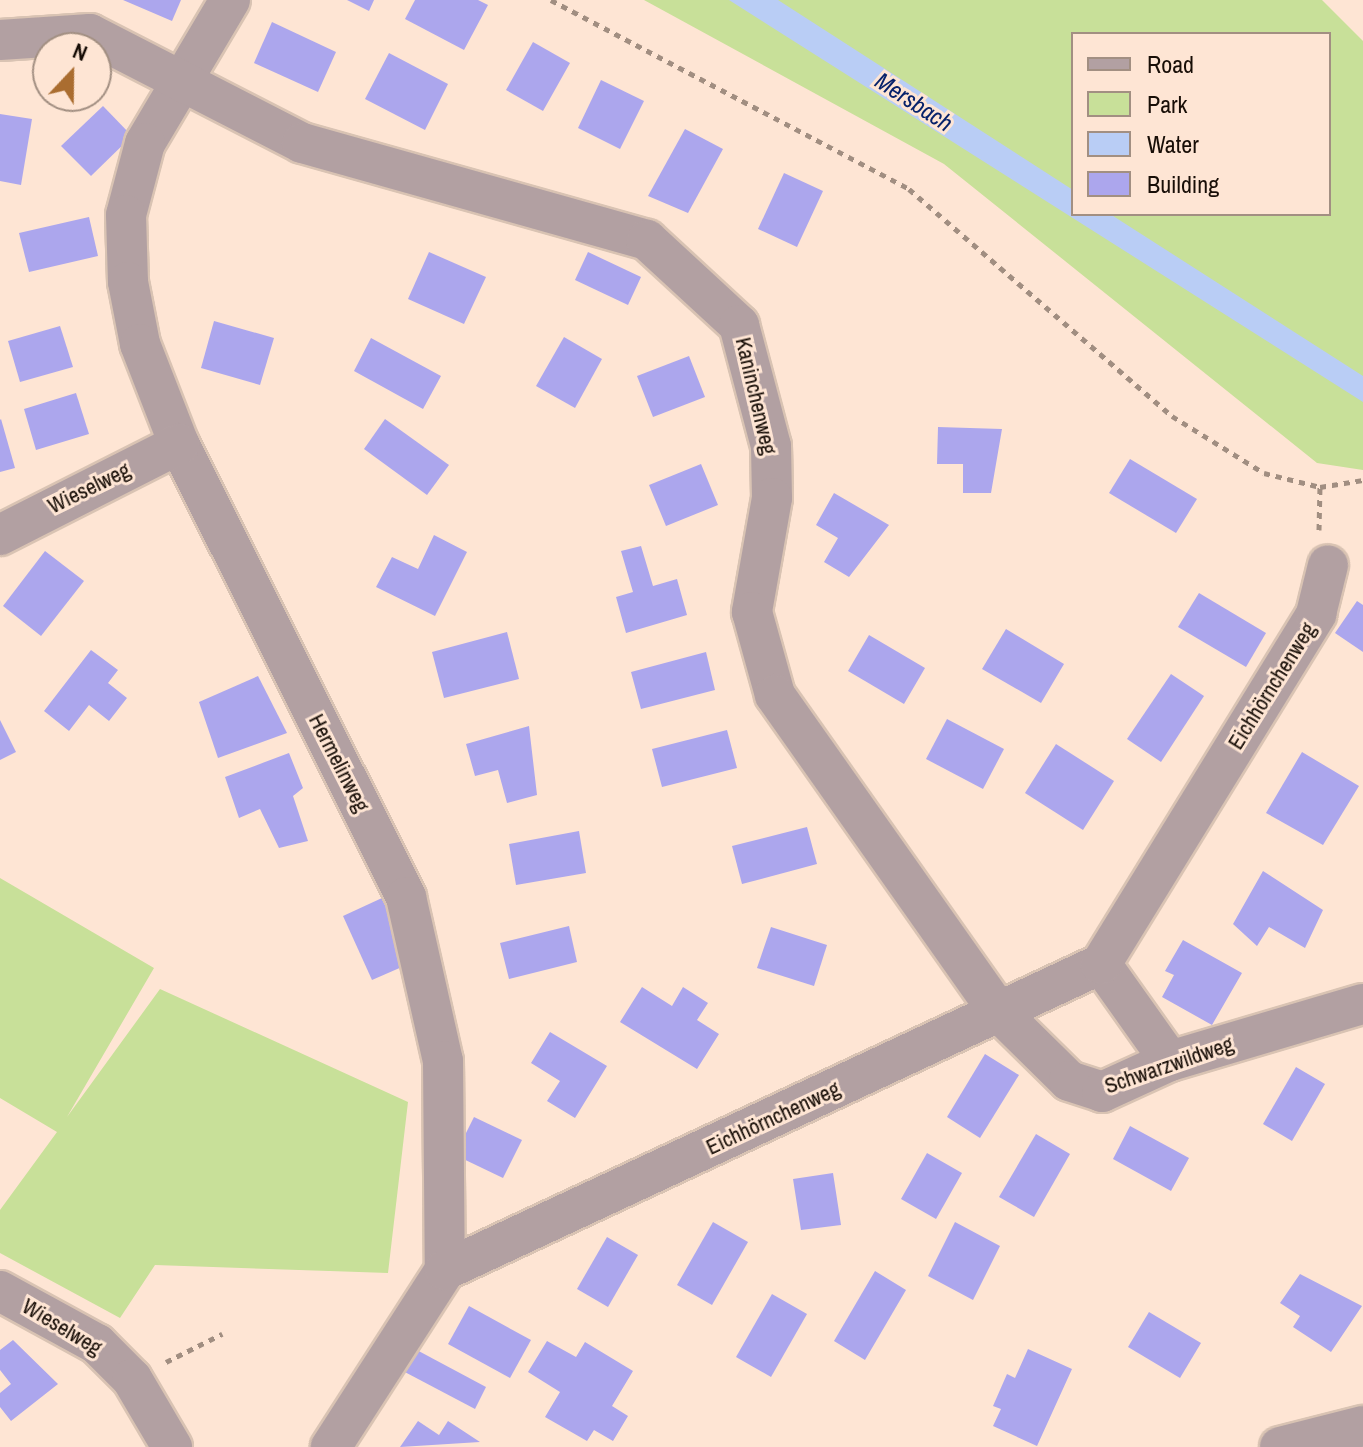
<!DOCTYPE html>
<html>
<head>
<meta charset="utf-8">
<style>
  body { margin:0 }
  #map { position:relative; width:1363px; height:1447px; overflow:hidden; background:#fee5d4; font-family:"Archivo Narrow",sans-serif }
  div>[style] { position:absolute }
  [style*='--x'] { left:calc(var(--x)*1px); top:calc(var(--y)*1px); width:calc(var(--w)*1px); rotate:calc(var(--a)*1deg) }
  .green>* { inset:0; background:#c8e099 }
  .water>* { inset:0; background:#b9cdf5 }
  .building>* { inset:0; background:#aca6ed }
  .path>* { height:5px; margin-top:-2.5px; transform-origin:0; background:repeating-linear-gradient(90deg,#a18e81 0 6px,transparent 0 12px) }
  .roads { filter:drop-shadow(2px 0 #d9c3b3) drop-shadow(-2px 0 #d9c3b3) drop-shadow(0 2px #d9c3b3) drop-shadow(0 -2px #d9c3b3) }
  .street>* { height:40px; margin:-20px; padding:0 20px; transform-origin:20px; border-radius:20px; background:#b2a0a2 }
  span { translate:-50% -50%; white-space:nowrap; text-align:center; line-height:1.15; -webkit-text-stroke:6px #fee5d4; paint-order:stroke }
  .street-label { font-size:22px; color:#180e07 }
  .water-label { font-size:24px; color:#07226b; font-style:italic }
  .legend { position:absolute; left:1071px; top:32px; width:260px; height:184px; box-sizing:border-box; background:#fee5d4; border:2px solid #a28f82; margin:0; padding:10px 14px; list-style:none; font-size:24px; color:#180e07 }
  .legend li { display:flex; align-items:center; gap:16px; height:40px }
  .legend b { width:40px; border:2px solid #a28f82 }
  .north { position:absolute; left:32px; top:32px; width:80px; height:80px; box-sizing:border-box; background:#fee5d4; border:2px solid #a28f82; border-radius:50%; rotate:22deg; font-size:22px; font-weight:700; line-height:32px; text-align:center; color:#180e07 }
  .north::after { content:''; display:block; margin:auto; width:28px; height:36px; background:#aa6d30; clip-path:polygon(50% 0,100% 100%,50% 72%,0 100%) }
</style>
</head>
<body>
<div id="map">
  <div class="green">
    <i style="clip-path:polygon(evenodd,644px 0,1322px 0,1363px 41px,1363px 470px,1317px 463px,944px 164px,644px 0,1073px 34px,1329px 34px,1329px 214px,1073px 214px,1073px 34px)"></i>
    <i style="clip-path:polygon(0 878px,154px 968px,67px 1117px,160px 989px,408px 1102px,388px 1273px,155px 1265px,120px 1318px,0 1253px,0 1210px,57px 1132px,0 1098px)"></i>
  </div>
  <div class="water">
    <i style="clip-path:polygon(729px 0,778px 0,1073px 190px,1073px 214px,1110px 214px,1363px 376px,1363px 402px)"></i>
  </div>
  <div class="building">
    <i style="clip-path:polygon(123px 0,181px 0,172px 21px)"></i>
    <i style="clip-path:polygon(347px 0,374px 0,369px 11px)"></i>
    <i style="clip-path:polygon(415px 0,478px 0,488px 5px,464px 50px,405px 19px)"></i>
    <i style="clip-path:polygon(272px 22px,336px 52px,318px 92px,254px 63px)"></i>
    <i style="clip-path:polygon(533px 42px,570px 63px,543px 111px,506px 90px)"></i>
    <i style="clip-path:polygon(389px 53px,448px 84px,425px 130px,365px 99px)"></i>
    <i style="clip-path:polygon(601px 80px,644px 101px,620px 149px,578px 128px)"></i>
    <i style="clip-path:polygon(103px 106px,132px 136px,91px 176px,61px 146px)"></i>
    <i style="clip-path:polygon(0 114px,32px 119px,21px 185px,0 181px)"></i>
    <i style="clip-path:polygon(685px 129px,723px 149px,688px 213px,648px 196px)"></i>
    <i style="clip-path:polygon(784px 173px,823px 191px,797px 247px,758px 229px)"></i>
    <i style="clip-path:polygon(89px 217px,98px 256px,29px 272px,19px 233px)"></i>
    <i style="clip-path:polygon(429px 252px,486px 277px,464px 324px,408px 299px)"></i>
    <i style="clip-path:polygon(588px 252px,641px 277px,628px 305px,575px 280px)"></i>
    <i style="clip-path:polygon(214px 321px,274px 338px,260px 385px,201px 368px)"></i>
    <i style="clip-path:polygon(60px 326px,73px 367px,20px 382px,8px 341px)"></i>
    <i style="clip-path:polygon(564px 337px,602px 359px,575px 408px,536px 386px)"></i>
    <i style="clip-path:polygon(371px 338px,441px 376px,423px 409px,354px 371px)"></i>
    <i style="clip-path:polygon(689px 356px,705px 397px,653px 417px,637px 376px)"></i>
    <i style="clip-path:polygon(76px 393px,89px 434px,36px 450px,24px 409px)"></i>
    <i style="clip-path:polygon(1px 419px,15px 468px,0 472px,0 420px)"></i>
    <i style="clip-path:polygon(385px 419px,449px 465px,427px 495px,364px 449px)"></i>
    <i style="clip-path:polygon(938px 427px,1002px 429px,991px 493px,963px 493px,963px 464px,937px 464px)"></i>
    <i style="clip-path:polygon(1130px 459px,1197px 499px,1176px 533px,1109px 493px)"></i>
    <i style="clip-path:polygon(701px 464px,718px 505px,666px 526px,649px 485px)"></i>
    <i style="clip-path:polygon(834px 493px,889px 525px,849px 577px,824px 562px,838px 538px,816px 525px)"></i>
    <i style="clip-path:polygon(434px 535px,467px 552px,435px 616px,376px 587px,392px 557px,418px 569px)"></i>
    <i style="clip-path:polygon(641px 546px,653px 586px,677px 579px,687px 615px,626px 633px,616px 597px,633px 592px,621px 551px)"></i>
    <i style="clip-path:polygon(45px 551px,84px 581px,41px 636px,3px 606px)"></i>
    <i style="clip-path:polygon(1199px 593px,1266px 633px,1246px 667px,1178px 627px)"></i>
    <i style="clip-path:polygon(1357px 601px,1363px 605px,1363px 652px,1335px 633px)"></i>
    <i style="clip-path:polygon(1006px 629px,1064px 664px,1041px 703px,982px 669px)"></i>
    <i style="clip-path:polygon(507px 632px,519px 679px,444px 698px,432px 652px)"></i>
    <i style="clip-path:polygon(869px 635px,925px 668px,904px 704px,848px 671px)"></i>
    <i style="clip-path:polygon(91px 650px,118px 670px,108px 683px,127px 698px,109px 721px,89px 705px,69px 731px,44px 711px)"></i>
    <i style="clip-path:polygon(706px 652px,715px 690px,641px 709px,631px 672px)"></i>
    <i style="clip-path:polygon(1171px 674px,1204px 696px,1161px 762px,1127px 739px)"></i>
    <i style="clip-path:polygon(258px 676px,287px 733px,218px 758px,199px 702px)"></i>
    <i style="clip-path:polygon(947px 719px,1004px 749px,983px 789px,926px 759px)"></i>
    <i style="clip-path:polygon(0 720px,16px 752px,0 760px)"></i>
    <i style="clip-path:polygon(529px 726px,537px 795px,507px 803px,498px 770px,475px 776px,466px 744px)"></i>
    <i style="clip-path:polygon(727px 730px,737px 768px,662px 787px,652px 749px)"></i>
    <i style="clip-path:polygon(1056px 744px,1114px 781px,1083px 830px,1025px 793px)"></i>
    <i style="clip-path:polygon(1302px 752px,1359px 786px,1323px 845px,1266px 813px)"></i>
    <i style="clip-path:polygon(289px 753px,303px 788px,293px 796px,308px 841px,279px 848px,260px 809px,239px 818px,225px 777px)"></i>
    <i style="clip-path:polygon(807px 827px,817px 864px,742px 884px,732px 846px)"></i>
    <i style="clip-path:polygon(579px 831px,586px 873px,516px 885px,509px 844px)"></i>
    <i style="clip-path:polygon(1263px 871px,1323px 910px,1305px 948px,1269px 927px,1257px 946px,1233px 924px)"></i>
    <i style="clip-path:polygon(382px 898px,411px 963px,372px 980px,343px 916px)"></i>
    <i style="clip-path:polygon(569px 926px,577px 962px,509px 979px,500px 943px)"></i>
    <i style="clip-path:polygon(771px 927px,827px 945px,814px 986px,757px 968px)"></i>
    <i style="clip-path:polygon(1183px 940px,1242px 973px,1212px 1025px,1162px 997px,1174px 975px,1165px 971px)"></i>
    <i style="clip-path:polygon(642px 987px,672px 1006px,683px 987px,708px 1003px,697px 1020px,719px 1034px,697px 1069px,620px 1022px)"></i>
    <i style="clip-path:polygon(550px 1032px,607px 1066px,575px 1118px,547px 1101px,560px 1081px,531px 1063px)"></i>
    <i style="clip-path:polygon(985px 1054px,1019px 1075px,980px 1138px,947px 1117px)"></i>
    <i style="clip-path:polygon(1296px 1067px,1325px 1084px,1292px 1141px,1263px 1124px)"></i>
    <i style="clip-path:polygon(474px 1117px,522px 1140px,503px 1178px,455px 1155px)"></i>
    <i style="clip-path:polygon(1130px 1126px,1189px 1158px,1171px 1191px,1113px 1159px)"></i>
    <i style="clip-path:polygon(1036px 1134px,1070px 1154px,1034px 1217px,999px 1197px)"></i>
    <i style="clip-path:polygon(927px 1153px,962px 1173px,936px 1219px,901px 1199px)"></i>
    <i style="clip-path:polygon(833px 1173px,841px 1225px,801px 1230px,793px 1179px)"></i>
    <i style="clip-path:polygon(713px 1222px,748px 1242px,712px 1305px,677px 1285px)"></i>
    <i style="clip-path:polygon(955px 1222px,1000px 1246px,973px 1300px,928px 1276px)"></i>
    <i style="clip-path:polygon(607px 1237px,638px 1255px,608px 1307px,577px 1289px)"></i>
    <i style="clip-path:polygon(875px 1271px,906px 1290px,865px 1360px,834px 1341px)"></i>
    <i style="clip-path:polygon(1300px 1274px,1362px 1306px,1331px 1352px,1293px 1327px,1300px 1316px,1280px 1303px)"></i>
    <i style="clip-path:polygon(772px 1294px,807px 1314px,771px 1377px,736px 1357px)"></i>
    <i style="clip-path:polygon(469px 1306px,531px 1340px,510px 1378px,448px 1344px)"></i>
    <i style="clip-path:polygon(1149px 1312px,1201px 1343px,1180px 1378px,1128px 1347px)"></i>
    <i style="clip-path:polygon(13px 1340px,58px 1384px,11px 1421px,0 1407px,0 1393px,11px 1384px,0 1370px,0 1350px)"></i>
    <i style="clip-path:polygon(547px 1341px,576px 1357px,585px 1342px,633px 1371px,612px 1406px,628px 1416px,613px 1441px,594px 1430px,587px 1441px,545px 1417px,560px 1392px,528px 1372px)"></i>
    <i style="clip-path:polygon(413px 1348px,486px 1387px,475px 1409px,401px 1370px)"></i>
    <i style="clip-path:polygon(1028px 1349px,1072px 1369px,1037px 1446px,993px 1426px,1001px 1409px,993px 1406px,1007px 1374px,1015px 1378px)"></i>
    <i style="clip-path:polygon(418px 1421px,439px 1435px,448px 1421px,480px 1442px,400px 1447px)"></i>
  </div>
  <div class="path">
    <i style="--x:551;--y:0;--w:405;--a:27.8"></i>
    <i style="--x:909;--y:189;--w:347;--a:40.8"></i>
    <i style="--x:1172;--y:416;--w:108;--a:31.8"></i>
    <i style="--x:1264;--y:473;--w:58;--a:14"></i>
    <i style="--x:1320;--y:487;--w:44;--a:-9.2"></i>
    <i style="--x:1319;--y:530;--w:43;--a:-88.7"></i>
    <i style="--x:166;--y:1362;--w:63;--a:-26.6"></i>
  </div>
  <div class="roads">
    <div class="street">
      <i style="--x:230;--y:0;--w:166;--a:120.7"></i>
      <i style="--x:145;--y:143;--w:74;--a:104.8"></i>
      <i style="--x:126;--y:215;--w:67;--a:88.3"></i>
      <i style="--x:128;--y:282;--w:63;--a:79"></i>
      <i style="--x:140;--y:344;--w:107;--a:68.7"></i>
      <i style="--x:179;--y:444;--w:507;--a:63.38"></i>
      <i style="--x:406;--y:897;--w:168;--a:77.3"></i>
      <i style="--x:443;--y:1061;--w:209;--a:89.5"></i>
      <i style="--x:445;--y:1270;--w:211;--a:122.8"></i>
      <i style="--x:0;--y:40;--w:90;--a:-3.8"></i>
      <i style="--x:90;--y:34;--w:238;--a:27.2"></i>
      <i style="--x:302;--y:143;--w:358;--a:15.7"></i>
      <i style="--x:647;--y:240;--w:125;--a:42.7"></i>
      <i style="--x:739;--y:325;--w:125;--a:75.2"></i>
      <i style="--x:771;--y:446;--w:52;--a:88.9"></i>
      <i style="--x:772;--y:498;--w:116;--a:100"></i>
      <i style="--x:752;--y:612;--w:86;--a:74.5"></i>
      <i style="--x:775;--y:695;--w:388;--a:54.8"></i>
      <i style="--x:999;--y:1012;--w:98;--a:44.6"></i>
      <i style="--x:1069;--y:1081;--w:35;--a:18"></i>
      <i style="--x:1102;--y:1092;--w:75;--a:-24.5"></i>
      <i style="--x:1170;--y:1061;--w:201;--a:-16.5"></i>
      <i style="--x:0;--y:535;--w:201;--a:-26.9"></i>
      <i style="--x:1101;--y:964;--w:119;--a:54.6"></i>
      <i style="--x:445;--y:1270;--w:724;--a:-25.01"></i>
      <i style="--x:1101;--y:964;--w:411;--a:-58.4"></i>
      <i style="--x:1316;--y:614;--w:50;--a:-76.2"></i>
      <i style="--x:0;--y:1291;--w:111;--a:28.7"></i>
      <i style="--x:97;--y:1344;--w:49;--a:45"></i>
      <i style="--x:132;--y:1379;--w:79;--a:59.5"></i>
      <i style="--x:1280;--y:1447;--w:86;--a:-14.2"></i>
    </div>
  </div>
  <div class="street-label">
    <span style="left:756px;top:396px;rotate:77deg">Kaninchenweg</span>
    <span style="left:89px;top:488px;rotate:-26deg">Wieselweg</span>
    <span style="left:1272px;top:686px;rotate:-58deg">Eichhörnchenweg</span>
    <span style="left:339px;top:763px;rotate:63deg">Hermelinweg</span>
    <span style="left:1169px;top:1065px;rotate:-19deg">Schwarzwildweg</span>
    <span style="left:773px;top:1118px;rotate:-25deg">Eichhörnchenweg</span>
    <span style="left:62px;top:1327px;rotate:31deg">Wieselweg</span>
  </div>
  <div class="water-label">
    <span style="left:914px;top:102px;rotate:33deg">Mersbach</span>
  </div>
  <ul class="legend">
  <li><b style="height:10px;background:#b2a0a2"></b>Road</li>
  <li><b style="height:22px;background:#c8e099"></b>Park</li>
  <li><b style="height:22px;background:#b9cdf5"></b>Water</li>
  <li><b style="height:22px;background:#aca6ed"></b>Building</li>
  </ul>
  <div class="north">N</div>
</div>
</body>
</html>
